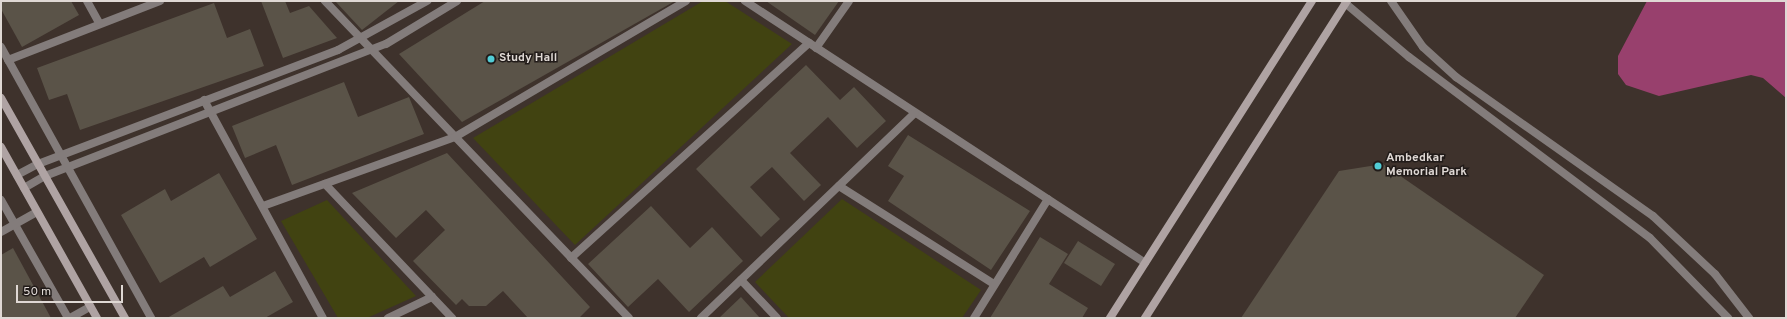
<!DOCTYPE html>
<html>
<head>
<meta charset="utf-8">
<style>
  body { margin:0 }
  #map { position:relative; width:1787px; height:319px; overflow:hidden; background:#3e322c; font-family:Overpass,sans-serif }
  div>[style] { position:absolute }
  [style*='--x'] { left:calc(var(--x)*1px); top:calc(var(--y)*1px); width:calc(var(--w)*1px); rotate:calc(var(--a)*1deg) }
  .green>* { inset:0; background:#414311 }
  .water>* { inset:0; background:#98406d }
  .building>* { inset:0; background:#5a5348 }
  .street>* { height:8px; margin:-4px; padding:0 4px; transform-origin:4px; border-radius:4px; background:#837c7b }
  .secondary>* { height:8px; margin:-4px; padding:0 4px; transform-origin:4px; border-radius:4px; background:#afa3a3 }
  .dots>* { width:11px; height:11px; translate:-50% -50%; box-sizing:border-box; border:2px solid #211b19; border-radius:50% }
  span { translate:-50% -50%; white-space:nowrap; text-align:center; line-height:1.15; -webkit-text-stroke:3px #211b19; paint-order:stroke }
  .poi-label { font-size:12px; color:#dfd8d4; font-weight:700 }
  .left { translate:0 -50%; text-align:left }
  .frame { position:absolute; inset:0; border:2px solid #dfd8d4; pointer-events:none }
  .scale { position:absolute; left:16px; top:285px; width:107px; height:18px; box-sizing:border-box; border:2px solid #dfd8d4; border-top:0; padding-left:5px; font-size:12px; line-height:14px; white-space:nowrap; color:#dfd8d4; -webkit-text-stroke:3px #211b19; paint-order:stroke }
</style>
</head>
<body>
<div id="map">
  <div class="green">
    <i style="clip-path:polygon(703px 1px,725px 1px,792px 44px,575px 245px,473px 138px)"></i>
    <i style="clip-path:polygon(842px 199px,981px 290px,962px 318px,789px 318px,755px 282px)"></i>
    <i style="clip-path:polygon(327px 200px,416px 296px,367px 318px,338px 318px,281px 221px)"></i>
  </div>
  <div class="water">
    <i style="clip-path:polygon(1647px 1px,1786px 1px,1786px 98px,1763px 78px,1751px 75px,1659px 96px,1626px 85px,1618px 74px,1618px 56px)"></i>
  </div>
  <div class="building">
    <i style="clip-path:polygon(1px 1px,71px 1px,79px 15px,22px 47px,1px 9px)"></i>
    <i style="clip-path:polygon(261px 1px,285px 1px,290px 13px,309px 6px,337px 38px,283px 58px)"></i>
    <i style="clip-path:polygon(335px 1px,399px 1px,362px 30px)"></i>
    <i style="clip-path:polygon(485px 1px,675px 1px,462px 122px,399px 54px)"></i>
    <i style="clip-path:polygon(766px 1px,839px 1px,815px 35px)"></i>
    <i style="clip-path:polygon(214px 3px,227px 38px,250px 29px,264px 66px,80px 130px,67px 94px,49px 100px,37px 68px)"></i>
    <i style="clip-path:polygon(806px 65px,840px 100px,854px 87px,886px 121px,857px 148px,828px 117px,790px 153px,821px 185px,804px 201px,772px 167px,750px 187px,780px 219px,761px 237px,696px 169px)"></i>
    <i style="clip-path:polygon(344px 82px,358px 117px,409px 97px,424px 134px,292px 185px,276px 145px,245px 158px,232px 126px)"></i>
    <i style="clip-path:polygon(908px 135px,1030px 211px,991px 270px,888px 201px,904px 176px,888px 166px)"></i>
    <i style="clip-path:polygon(447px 153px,590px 307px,579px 318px,528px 318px,503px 291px,486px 306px,469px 306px,462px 299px,456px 305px,413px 261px,445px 230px,426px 210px,396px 238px,352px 193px)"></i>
    <i style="clip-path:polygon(1383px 164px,1544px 275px,1515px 318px,1241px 318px,1339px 171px)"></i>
    <i style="clip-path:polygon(219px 173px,257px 239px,210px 267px,204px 257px,160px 283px,121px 215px,165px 189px,171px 201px)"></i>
    <i style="clip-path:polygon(651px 206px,690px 248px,712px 227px,743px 261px,689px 312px,658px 279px,628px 307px,588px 264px)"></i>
    <i style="clip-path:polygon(1040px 237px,1068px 254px,1049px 284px,1088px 308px,1082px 318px,990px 318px)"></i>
    <i style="clip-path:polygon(1078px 241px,1115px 264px,1101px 286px,1064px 263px)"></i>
    <i style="clip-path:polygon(13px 248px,51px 318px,1px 318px,1px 255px)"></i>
    <i style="clip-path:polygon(275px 271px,293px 302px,265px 318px,167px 318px,223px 286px,230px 297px)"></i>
    <i style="clip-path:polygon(741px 297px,760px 318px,719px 318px)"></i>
  </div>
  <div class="street">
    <i style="--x:87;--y:1;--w:26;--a:61"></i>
    <i style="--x:325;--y:1;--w:439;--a:46.2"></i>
    <i style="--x:745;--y:1;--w:478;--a:33.2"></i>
    <i style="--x:1391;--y:1;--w:56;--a:55.2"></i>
    <i style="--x:1423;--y:47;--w:45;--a:42.3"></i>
    <i style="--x:1456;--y:77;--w:241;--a:35.2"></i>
    <i style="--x:1653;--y:216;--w:85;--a:43.1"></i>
    <i style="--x:1715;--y:274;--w:56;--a:52.3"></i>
    <i style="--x:1345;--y:3;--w:84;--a:40.2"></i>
    <i style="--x:1409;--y:57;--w:301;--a:36.9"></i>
    <i style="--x:1650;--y:238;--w:112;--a:45.7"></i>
    <i style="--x:1;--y:47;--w:310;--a:61"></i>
    <i style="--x:816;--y:48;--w:57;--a:-54.9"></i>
    <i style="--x:8;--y:60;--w:163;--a:-21.2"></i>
    <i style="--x:204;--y:100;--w:248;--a:61.4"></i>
    <i style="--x:17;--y:175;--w:24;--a:-28"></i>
    <i style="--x:38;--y:164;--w:321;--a:-20.8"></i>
    <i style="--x:338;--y:50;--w:102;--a:-28.8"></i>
    <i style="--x:325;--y:184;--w:185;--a:46.5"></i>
    <i style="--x:839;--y:186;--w:183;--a:32.3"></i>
    <i style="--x:24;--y:188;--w:24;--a:-30"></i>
    <i style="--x:45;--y:176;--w:366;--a:-21.2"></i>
    <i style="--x:386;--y:44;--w:83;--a:-31.2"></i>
    <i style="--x:1;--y:200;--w:136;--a:60.4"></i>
    <i style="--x:263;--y:206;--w:204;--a:-19.8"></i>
    <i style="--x:455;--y:137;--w:268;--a:-30.5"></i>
    <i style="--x:1;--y:232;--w:41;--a:-29.1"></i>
    <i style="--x:571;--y:258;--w:321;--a:-42.1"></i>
    <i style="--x:741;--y:280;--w:52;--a:46.5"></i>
    <i style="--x:70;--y:318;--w:23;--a:-29"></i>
    <i style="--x:388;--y:318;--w:49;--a:-25.5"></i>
    <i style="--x:701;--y:318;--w:296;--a:-43.8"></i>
    <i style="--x:974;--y:318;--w:140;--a:-58.1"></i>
  </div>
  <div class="secondary">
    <i style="--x:1;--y:98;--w:253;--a:60.6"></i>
    <i style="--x:1;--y:147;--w:196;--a:60.7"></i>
    <i style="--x:1110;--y:318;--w:376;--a:-57.5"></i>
    <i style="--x:1145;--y:318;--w:376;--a:-57.5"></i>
  </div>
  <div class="dots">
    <i style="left:491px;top:59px;background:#51ccd5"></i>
    <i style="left:1378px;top:166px;background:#51ccd5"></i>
  </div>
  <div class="poi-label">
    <span class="left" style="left:499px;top:59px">Study Hall</span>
    <span class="left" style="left:1386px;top:166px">Ambedkar<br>Memorial Park</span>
  </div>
  <div class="frame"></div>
  <div class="scale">50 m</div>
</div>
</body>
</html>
